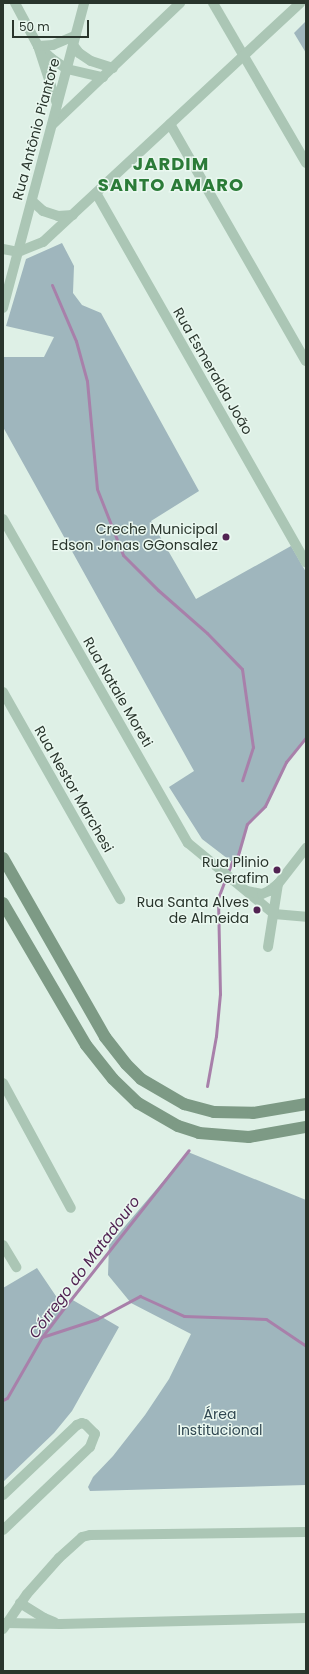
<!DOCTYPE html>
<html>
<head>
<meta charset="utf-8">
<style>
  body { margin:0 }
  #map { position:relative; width:309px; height:1674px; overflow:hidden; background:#def0e6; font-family:Poppins,sans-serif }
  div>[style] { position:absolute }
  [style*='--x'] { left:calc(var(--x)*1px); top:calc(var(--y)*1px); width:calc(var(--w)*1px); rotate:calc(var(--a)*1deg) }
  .green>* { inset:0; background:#9fb6bd }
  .stream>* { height:3px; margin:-1.5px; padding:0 1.5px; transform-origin:1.5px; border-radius:1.5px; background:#a880aa }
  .street>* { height:10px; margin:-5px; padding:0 5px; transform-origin:5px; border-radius:5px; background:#abc6b5 }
  .secondary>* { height:12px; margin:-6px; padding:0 6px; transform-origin:6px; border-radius:6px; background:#7d9a85 }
  .dots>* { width:11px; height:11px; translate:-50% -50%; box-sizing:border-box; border:2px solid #eaf8f0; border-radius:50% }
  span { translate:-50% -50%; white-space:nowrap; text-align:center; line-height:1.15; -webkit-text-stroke:3px #eaf8f0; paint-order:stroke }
  .street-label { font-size:14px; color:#29352c }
  .poi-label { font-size:14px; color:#29352c }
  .right { translate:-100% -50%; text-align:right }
  .park-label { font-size:14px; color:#304751 }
  .water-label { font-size:15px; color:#512352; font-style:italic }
  .district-label { font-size:18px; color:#2b7b38; font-weight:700; letter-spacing:1px }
  .frame { position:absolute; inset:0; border:4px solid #29352c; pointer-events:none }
  .scale { position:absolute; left:12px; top:20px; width:77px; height:18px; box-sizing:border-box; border:2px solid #29352c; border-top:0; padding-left:5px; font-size:12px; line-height:14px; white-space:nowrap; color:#29352c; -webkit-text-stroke:3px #eaf8f0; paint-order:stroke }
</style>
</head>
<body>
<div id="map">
  <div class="green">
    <i style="clip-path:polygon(306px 21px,306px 53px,294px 33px)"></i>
    <i style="clip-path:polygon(62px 243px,74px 266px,73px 293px,82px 305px,101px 313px,199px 491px,151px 521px,196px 599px,291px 546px,306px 572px,306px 737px,286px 762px,265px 806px,247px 824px,238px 855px,232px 862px,202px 839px,169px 787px,194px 771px,3px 427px,3px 357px,44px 357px,54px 337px,6px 326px,26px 259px)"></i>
    <i style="clip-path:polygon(188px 1152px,306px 1200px,306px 1485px,90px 1491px,88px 1487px,93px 1477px,113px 1456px,145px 1415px,169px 1379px,191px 1334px,131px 1303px,108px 1275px,109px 1245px)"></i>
    <i style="clip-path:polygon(37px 1268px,64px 1308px,71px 1299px,119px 1327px,72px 1411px,54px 1433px,3px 1482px,3px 1288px)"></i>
  </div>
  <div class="stream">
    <i style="--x:52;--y:285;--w:61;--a:66.8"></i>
    <i style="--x:76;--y:341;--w:41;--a:74.6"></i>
    <i style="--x:87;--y:381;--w:108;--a:84.7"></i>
    <i style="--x:97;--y:489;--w:71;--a:68.5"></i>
    <i style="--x:123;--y:555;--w:49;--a:45"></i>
    <i style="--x:158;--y:590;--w:65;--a:41.3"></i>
    <i style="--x:207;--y:633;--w:50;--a:45.8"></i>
    <i style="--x:242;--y:669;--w:79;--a:82"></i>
    <i style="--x:253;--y:747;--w:35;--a:108"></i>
    <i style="--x:207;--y:1086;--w:51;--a:-79.8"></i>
    <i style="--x:216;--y:1036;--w:42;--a:-84.6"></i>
    <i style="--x:220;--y:994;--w:96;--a:-91.2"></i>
    <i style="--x:218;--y:898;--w:39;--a:-69"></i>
    <i style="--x:232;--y:862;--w:9;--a:-49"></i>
    <i style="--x:238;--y:855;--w:32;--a:-74"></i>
    <i style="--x:247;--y:824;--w:25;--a:-45"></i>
    <i style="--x:265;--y:806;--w:49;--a:-64.5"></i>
    <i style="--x:286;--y:762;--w:32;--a:-51"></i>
    <i style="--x:42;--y:1337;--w:58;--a:-18.1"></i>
    <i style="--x:97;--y:1319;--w:49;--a:-28.1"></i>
    <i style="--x:140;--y:1296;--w:48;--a:24.4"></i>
    <i style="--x:184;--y:1316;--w:82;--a:2.1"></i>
    <i style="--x:266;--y:1319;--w:48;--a:34"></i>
    <i style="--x:3;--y:1400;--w:4;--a:-27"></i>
    <i style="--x:7;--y:1398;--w:70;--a:-60.2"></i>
    <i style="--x:42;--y:1337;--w:36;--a:-53"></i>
    <i style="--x:64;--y:1308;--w:201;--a:-51.7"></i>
  </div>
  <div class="street">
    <i style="--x:15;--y:3;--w:49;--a:61.9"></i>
    <i style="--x:38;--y:46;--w:18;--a:43"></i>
    <i style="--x:51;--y:58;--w:19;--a:35"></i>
    <i style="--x:67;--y:69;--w:37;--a:13"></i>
    <i style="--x:213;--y:3;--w:185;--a:59.8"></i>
    <i style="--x:73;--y:45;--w:10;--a:53"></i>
    <i style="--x:79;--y:53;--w:14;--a:34"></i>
    <i style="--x:91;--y:61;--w:23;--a:18"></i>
    <i style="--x:57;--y:104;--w:61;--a:-108.1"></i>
    <i style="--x:38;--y:46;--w:15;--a:-4"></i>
    <i style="--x:53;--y:45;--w:25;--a:-23"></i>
    <i style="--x:170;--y:124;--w:273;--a:60.2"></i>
    <i style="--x:52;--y:125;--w:177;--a:-43.6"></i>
    <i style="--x:96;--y:193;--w:425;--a:60.4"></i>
    <i style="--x:32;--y:201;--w:15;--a:42"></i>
    <i style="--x:43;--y:211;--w:16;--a:18"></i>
    <i style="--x:58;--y:216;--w:15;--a:-4"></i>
    <i style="--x:3;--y:249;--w:15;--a:11"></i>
    <i style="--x:18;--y:252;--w:27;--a:-22"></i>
    <i style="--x:43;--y:242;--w:351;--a:-42.9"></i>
    <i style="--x:3;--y:308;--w:316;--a:-75.1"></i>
    <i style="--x:3;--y:519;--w:373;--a:60.3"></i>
    <i style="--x:188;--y:843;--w:112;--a:39.5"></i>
    <i style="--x:274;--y:914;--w:32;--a:5"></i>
    <i style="--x:3;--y:692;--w:238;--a:60.5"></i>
    <i style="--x:247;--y:891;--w:15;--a:11"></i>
    <i style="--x:262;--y:894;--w:8;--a:-23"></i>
    <i style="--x:269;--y:891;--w:11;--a:-38"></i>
    <i style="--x:278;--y:884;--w:46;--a:-52.1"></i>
    <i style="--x:268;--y:947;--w:64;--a:-81"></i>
    <i style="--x:3;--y:1083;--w:142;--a:61.5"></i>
    <i style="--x:3;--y:1245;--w:26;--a:59"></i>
    <i style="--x:3;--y:1495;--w:102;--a:-43.4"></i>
    <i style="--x:77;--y:1425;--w:5;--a:-22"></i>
    <i style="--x:82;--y:1423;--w:3;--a:18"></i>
    <i style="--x:85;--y:1424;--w:14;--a:45"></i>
    <i style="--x:95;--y:1434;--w:14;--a:111"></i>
    <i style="--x:90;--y:1447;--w:120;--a:136.3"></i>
    <i style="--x:20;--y:1603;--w:28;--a:32"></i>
    <i style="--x:44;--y:1618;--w:11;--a:22"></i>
    <i style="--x:6;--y:1623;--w:54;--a:1.1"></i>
    <i style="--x:60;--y:1624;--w:246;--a:-1.4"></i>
    <i style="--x:3;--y:1629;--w:42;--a:-55.6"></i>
    <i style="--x:27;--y:1594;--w:48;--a:-48.4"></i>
    <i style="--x:59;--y:1558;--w:31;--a:-42"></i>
    <i style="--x:82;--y:1537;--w:8;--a:-14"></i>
    <i style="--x:90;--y:1535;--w:216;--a:-0.8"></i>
  </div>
  <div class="secondary">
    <i style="--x:3;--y:858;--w:206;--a:60.3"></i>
    <i style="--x:105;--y:1037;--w:34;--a:52"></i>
    <i style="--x:126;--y:1064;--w:21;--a:45"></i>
    <i style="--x:141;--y:1079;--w:50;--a:30.2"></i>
    <i style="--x:184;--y:1104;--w:31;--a:15"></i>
    <i style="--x:214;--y:1112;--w:39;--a:1"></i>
    <i style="--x:253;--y:1113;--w:54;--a:-9.6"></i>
    <i style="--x:3;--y:903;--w:164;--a:59.7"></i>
    <i style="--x:86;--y:1045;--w:43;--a:51.5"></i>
    <i style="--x:113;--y:1079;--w:35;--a:44"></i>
    <i style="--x:138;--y:1103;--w:46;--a:29.9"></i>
    <i style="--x:178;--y:1126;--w:22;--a:18"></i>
    <i style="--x:199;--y:1133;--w:50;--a:4.6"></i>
    <i style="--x:249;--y:1137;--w:58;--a:-10"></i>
  </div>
  <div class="dots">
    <i style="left:226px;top:537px;background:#512352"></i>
    <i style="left:277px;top:870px;background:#512352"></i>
    <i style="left:257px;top:910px;background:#512352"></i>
  </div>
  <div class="street-label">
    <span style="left:36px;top:129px;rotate:-75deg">Rua Antônio Piantore</span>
    <span style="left:213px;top:371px;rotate:60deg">Rua Esmeralda João</span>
    <span style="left:118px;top:692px;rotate:60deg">Rua Natale Moreti</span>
    <span style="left:74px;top:789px;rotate:60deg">Rua Nestor Marchesi</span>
  </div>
  <div class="poi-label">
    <span class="right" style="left:218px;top:537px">Creche Municipal<br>Edson Jonas GGonsalez</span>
    <span class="right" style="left:269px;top:870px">Rua Plinio<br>Serafim</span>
    <span class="right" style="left:249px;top:910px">Rua Santa Alves<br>de Almeida</span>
  </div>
  <div class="park-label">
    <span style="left:220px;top:1422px">Área<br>Institucional</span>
  </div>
  <div class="water-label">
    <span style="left:84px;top:1267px;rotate:-53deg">Córrego do Matadouro</span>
  </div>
  <div class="district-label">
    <span style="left:171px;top:175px">JARDIM<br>SANTO AMARO</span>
  </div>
  <div class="frame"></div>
  <div class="scale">50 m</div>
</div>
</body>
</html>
